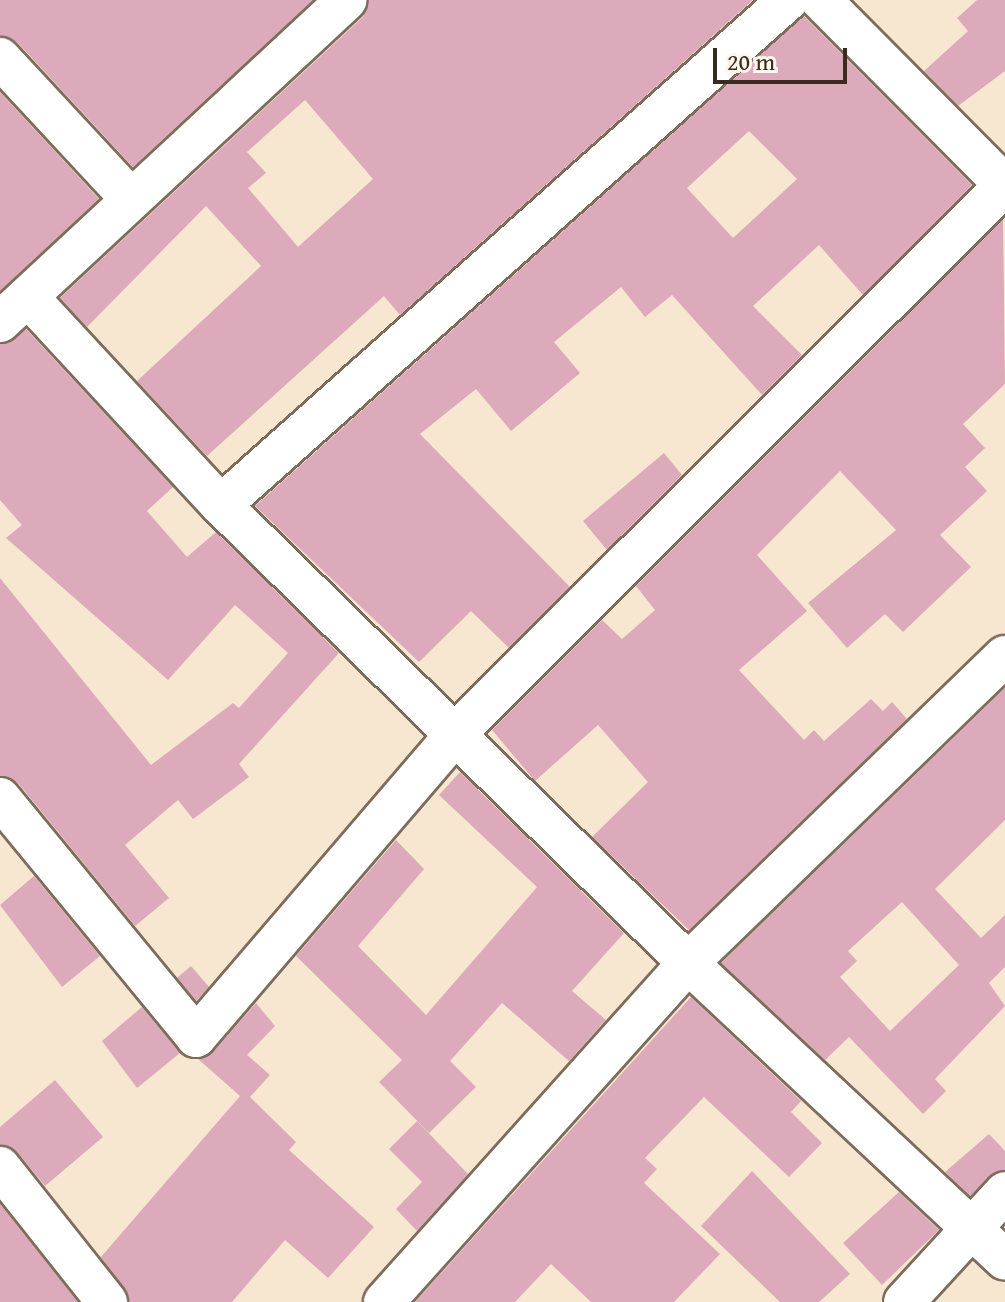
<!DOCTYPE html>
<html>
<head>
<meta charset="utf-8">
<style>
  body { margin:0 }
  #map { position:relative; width:1005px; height:1302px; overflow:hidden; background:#f7e7d0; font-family:"Gentium Book Plus",serif }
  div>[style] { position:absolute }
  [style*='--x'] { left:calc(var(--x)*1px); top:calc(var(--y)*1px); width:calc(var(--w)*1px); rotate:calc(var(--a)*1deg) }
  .building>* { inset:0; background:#dcaabb }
  .roads { filter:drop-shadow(2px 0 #7d6c5c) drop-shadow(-2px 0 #7d6c5c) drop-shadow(0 2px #7d6c5c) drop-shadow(0 -2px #7d6c5c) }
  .street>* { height:40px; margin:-20px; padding:0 20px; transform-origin:20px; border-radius:20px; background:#fff }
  span { translate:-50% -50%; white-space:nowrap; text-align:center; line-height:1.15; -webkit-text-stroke:7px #fbf7ec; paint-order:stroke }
  .scale { position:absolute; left:713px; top:48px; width:134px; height:36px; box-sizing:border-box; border:4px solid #3b2a1e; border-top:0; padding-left:10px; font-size:24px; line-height:28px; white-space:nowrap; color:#3b2a1e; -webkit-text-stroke:6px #fbf7ec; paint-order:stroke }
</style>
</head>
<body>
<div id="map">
  <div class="building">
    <i style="clip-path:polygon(0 0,313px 0,133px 167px,17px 42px,0 36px)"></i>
    <i style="clip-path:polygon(evenodd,369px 0,753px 0,400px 315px,384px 296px,207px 456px,137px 381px,261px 266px,206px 206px,87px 327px,60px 298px,363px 17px,369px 0,305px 100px,373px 179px,298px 247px,248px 188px,266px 173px,247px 152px,305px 100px)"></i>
    <i style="clip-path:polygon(977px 0,1005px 0,1005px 71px,958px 106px,924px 71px,968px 31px,957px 18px)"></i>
    <i style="clip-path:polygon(evenodd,804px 16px,972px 185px,863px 295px,819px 245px,753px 306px,802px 355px,762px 395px,672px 295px,645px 317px,621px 287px,554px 342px,580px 373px,511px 431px,476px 389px,420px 434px,570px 587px,509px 648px,471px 611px,419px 662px,255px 506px,804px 16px,749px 131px,797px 179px,733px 238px,687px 188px,749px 131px)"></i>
    <i style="clip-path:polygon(0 92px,99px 199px,0 291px)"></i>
    <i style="clip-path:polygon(1003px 219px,1005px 384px,963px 424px,985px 448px,965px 467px,987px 491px,940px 535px,971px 567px,903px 632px,885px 614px,847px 648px,808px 603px,896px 530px,840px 471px,757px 555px,807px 611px,739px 670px,804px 740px,814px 730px,824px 741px,871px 699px,883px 711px,892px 702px,907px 719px,689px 930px,592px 837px,648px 782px,598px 725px,535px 781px,492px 730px,602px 620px,622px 639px,655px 610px,636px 586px)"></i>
    <i style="clip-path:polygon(26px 329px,173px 487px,147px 511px,187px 557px,216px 532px,339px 653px,239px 764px,249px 777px,193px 819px,178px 800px,125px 845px,169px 898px,135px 926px,18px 783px,0 776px,0 578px,151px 765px,233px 703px,239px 708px,288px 653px,235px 605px,168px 680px,6px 538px,22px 525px,0 500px,0 344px)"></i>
    <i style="clip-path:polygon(664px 453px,682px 475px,607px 550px,583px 521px)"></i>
    <i style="clip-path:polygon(evenodd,1005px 688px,1005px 820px,935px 889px,981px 938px,1005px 915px,1005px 967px,989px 983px,1005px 1006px,935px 1079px,946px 1091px,923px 1114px,849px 1037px,825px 1060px,721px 963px,1005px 688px,902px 902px,959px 965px,890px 1031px,840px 977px,857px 961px,848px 951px,902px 902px)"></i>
    <i style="clip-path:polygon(460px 772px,624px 933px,572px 991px,606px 1020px,569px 1061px,502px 1003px,450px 1061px,476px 1087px,429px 1133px,379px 1082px,402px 1060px,296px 956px,396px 840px,424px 869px,358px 946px,426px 1015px,537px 887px,439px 795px)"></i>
    <i style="clip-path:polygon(34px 876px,100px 956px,62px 987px,0 905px)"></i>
    <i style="clip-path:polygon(191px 966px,209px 987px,196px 1001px,177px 978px)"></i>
    <i style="clip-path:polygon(691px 997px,801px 1101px,791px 1112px,822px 1143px,789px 1177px,704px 1097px,645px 1158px,657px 1169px,644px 1183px,720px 1254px,674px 1302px,591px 1302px,551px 1264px,515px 1302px,415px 1302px)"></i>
    <i style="clip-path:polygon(256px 1003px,275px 1026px,247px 1055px,270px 1075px,250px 1097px,296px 1142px,289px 1150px,374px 1227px,328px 1278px,285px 1240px,232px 1302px,129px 1302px,101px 1257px,240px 1096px,198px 1059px,213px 1052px)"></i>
    <i style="clip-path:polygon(142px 1007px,180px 1053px,137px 1088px,102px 1041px)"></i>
    <i style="clip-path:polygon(55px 1080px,103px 1137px,45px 1186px,17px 1152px,0 1145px,0 1127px)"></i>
    <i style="clip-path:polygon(417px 1121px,468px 1174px,417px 1231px,396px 1209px,422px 1182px,389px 1149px)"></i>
    <i style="clip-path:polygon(989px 1134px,1005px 1151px,1005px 1170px,970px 1196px,945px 1172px)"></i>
    <i style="clip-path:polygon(752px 1171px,850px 1274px,819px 1302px,780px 1302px,701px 1226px)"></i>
    <i style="clip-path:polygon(899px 1192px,939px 1230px,882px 1285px,843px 1243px)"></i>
    <i style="clip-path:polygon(0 1204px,78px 1302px,0 1302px)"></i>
  </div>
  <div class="roads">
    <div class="street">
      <i style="--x:821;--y:0;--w:261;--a:45.2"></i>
      <i style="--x:0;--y:58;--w:192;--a:47.1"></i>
      <i style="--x:29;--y:298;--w:282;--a:47.2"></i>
      <i style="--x:221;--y:505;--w:654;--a:44.44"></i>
      <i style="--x:688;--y:963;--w:434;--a:43.1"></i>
      <i style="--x:0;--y:322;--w:473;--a:-42.9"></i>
      <i style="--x:221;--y:505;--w:759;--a:-41.69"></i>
      <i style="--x:0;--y:798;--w:309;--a:50.6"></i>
      <i style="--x:196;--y:1037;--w:403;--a:-49.4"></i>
      <i style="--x:458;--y:731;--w:773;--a:-44.95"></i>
      <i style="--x:0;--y:1167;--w:172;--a:51.6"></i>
      <i style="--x:384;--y:1302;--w:455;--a:-48.1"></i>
      <i style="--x:688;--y:963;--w:441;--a:-44.1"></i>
      <i style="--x:904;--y:1302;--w:149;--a:-47.4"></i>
    </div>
  </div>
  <div class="scale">20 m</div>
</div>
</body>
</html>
